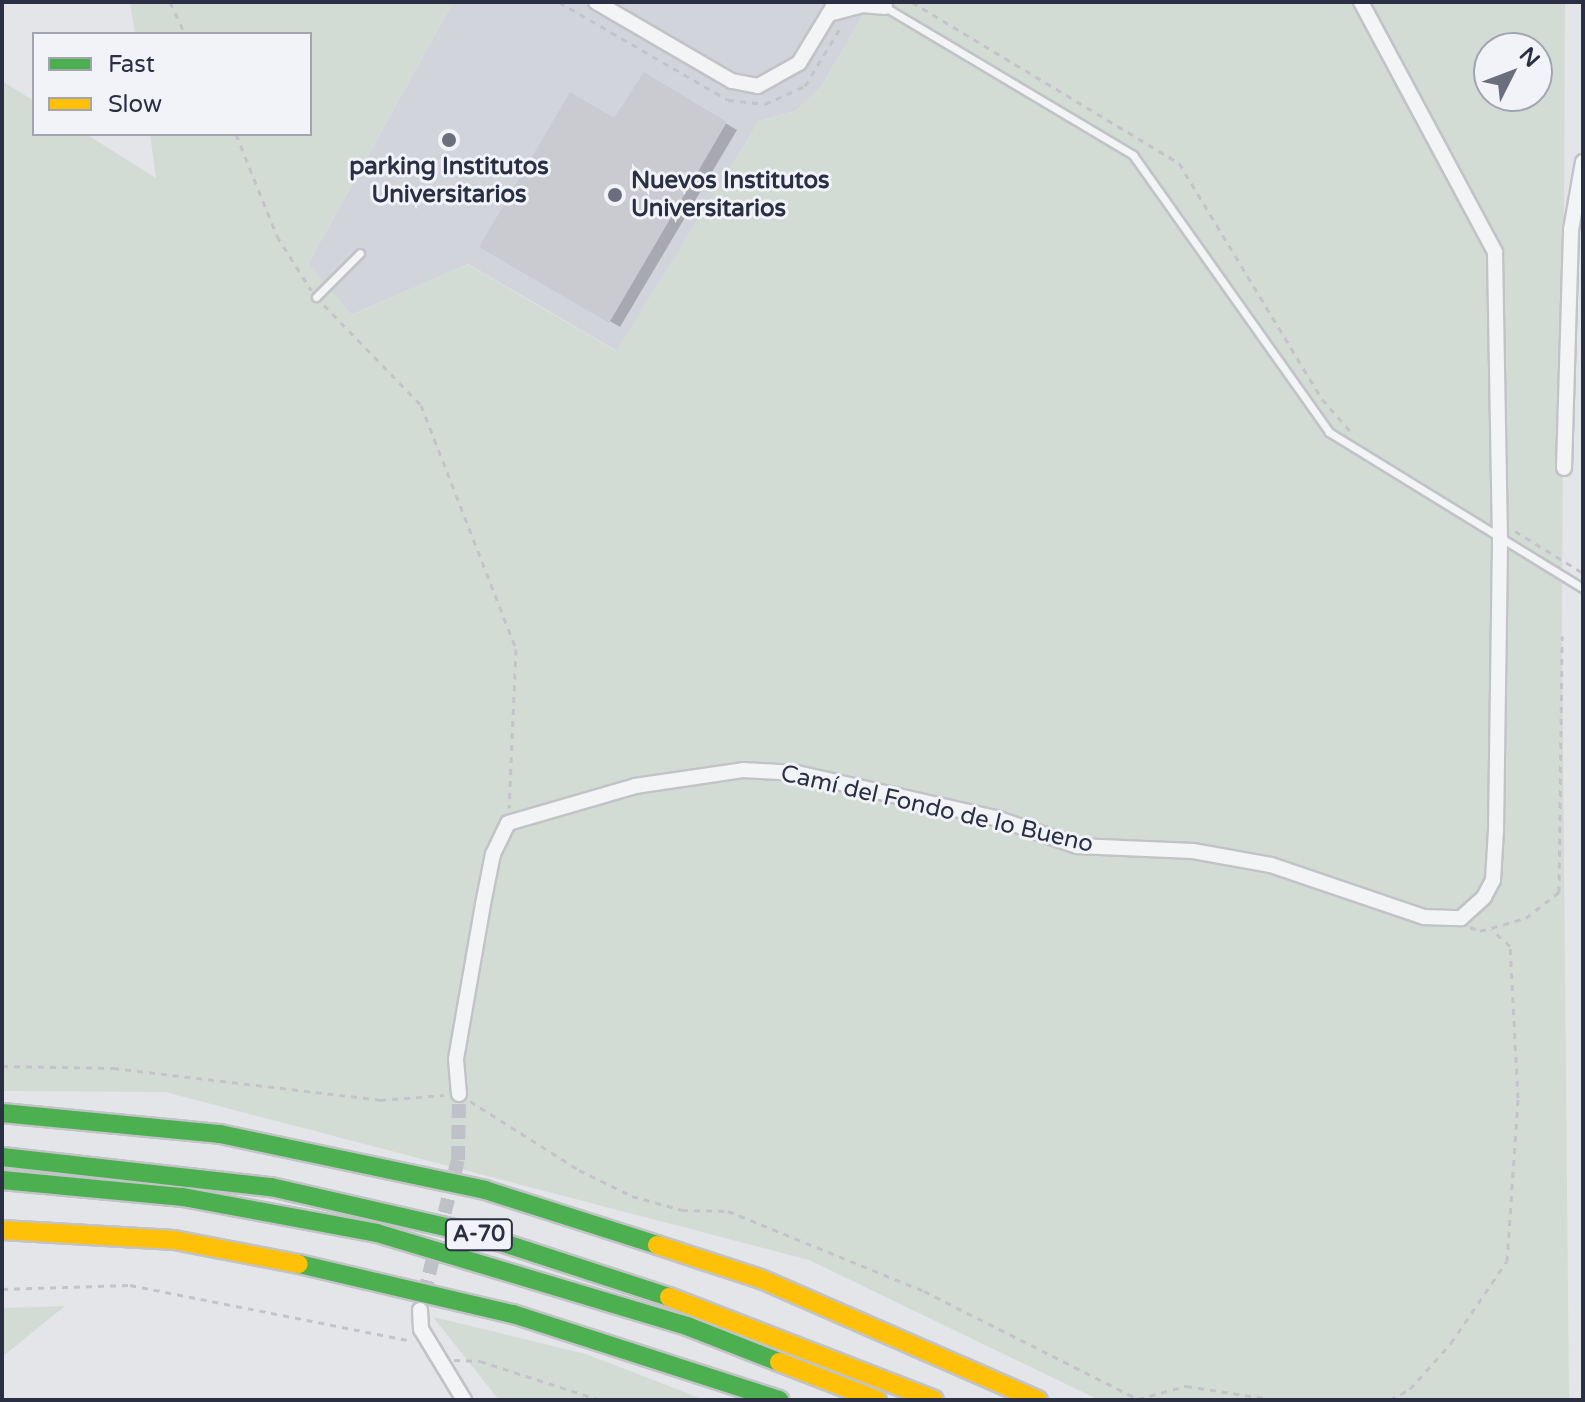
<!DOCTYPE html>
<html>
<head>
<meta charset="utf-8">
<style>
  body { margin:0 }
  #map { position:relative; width:1585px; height:1402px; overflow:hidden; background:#e4e5e9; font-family:"Varela Round",sans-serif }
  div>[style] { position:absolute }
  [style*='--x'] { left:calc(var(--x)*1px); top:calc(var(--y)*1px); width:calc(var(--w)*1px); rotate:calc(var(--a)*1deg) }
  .built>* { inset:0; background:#d2d4dc }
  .green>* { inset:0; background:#d3dcd4 }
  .shadow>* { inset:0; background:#0003 }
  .building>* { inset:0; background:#cacbd0 }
  .street-tunnel>* { height:14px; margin-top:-7px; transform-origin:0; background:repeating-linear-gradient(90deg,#bfc1c8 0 14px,transparent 0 21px) }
  .path>* { height:3px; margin-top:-1.5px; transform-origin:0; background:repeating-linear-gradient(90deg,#c3c3c9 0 6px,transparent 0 12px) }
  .roads { filter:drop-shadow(2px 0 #c2c3c7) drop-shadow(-2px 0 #c2c3c7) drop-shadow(0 2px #c2c3c7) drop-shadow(0 -2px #c2c3c7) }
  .lane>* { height:7px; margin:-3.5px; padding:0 3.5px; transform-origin:3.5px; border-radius:3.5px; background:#f3f4f6 }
  .street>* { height:14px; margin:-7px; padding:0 7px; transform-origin:7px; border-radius:7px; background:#f3f4f6 }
  .fast>* { height:18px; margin:-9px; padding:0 9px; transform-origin:9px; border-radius:9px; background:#4caf50 }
  .slow>* { height:18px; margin:-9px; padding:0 9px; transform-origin:9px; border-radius:9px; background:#ffc107 }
  .dots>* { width:22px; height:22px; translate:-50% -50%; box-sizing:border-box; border:4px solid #f2f3f8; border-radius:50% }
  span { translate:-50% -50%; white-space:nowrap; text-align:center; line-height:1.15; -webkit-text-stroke:6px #f2f3f8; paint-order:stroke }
  .shield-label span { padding:2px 6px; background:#f2f3f8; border:2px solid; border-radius:6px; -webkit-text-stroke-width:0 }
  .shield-label { font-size:22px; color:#2a2f43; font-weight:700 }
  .poi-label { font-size:24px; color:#2a2f43; font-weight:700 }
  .left { translate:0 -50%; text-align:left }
  .street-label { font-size:24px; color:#2a2f43 }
  .frame { position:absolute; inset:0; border:4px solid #2a2f43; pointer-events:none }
  .legend { position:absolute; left:32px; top:32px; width:280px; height:104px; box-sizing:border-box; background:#f2f3f8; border:2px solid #a2a5b0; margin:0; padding:10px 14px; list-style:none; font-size:24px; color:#2a2f43 }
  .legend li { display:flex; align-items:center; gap:16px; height:40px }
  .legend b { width:40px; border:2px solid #a2a5b0 }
  .north { position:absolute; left:1473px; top:32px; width:80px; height:80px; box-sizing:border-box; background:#f2f3f8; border:2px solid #a2a5b0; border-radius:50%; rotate:48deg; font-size:22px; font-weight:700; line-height:32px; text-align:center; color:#2a2f43 }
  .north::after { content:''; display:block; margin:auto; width:28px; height:36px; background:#6b6f7d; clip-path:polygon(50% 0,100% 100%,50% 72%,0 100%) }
</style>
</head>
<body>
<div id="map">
  <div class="built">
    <i style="clip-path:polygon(453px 2px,871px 2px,821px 87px,796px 111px,759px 121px,617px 351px,468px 264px,351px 315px,308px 264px)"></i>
  </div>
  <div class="green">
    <i style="clip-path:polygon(evenodd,130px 2px,453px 2px,308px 264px,352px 315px,467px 264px,616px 351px,759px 121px,796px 111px,821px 87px,871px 2px,1565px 2px,1562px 636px,1569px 1400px,1099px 1400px,809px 1260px,165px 1092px,2px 1091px,2px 81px,34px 101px,34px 134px,86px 134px,156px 178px,150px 134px,310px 134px,310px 34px,135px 34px,130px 2px,1489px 48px,1537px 48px,1537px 96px,1489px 96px,1489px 48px)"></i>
    <i style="clip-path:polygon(65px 1306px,2px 1357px,2px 1308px)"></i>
    <i style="clip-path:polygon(433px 1317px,586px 1354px,705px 1400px,499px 1400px)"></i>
  </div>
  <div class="shadow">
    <i style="clip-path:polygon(645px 75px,737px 130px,620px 327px,481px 246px,615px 121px)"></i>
  </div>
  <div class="building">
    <i style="clip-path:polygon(644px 72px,727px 122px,609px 323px,479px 247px,570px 92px,614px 118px)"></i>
  </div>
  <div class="street-tunnel">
    <i style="--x:424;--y:1294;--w:138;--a:-75.8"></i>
    <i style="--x:458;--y:1160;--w:66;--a:-89.1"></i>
  </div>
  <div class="path">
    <i style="--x:170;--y:2;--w:35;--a:65"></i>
    <i style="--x:559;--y:2;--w:195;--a:30.1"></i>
    <i style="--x:728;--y:100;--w:37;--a:6"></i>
    <i style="--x:765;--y:104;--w:44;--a:-24.2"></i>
    <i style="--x:805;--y:86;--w:71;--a:-58.8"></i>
    <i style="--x:912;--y:2;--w:312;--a:31.1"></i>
    <i style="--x:1179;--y:163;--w:276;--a:58.8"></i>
    <i style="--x:1322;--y:399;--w:44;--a:48.7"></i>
    <i style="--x:236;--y:134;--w:110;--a:68.1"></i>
    <i style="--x:277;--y:236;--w:64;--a:57.8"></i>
    <i style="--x:324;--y:305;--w:139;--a:45.9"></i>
    <i style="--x:421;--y:405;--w:262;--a:68.7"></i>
    <i style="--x:516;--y:649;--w:159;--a:92.5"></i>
    <i style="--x:1515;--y:531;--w:80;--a:31.7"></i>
    <i style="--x:1470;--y:927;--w:11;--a:22"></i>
    <i style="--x:1480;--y:931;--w:48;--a:-15.8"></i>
    <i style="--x:1526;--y:918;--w:42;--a:-38.2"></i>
    <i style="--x:1559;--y:892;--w:256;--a:-89.3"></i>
    <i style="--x:2;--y:1066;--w:111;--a:1"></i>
    <i style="--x:113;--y:1068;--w:269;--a:6.8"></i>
    <i style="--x:380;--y:1100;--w:64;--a:-4.5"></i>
    <i style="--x:470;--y:1101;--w:129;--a:32.3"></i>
    <i style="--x:579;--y:1170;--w:59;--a:26.1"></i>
    <i style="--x:632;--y:1196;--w:52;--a:15.6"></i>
    <i style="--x:682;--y:1210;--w:46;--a:1.2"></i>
    <i style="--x:728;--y:1211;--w:212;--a:22.2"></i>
    <i style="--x:924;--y:1291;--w:240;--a:26.8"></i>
    <i style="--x:1138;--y:1399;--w:50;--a:-15.2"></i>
    <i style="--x:1186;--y:1386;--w:91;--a:8.8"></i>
    <i style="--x:2;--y:1289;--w:128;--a:-1.8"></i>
    <i style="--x:130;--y:1285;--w:288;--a:11.2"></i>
    <i style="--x:454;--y:1360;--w:26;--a:2"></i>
    <i style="--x:480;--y:1361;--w:126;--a:18"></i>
    <i style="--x:1390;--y:1400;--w:23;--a:-29"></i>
    <i style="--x:1410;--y:1389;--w:62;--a:-48.3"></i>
    <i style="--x:1451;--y:1343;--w:99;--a:-55.7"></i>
    <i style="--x:1507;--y:1261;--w:163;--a:-86.1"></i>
    <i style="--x:1518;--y:1098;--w:152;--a:-93"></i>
    <i style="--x:1510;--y:946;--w:25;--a:-138"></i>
  </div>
  <div class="roads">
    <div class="lane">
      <i style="--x:885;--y:7;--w:289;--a:30.8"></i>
      <i style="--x:1133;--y:155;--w:339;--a:54.7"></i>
      <i style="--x:1329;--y:432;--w:298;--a:31.6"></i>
      <i style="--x:316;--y:297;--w:62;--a:-45"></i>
    </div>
    <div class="street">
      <i style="--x:596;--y:2;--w:157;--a:30.2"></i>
      <i style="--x:732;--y:81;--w:26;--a:11"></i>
      <i style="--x:758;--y:86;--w:47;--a:-29.3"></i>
      <i style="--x:799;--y:63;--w:71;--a:-58.8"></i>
      <i style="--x:829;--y:14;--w:34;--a:-15"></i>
      <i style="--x:862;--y:5;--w:23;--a:5"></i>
      <i style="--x:1564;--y:468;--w:238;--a:-88.3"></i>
      <i style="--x:1571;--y:230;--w:69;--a:-80"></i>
      <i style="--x:459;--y:1094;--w:35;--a:-95"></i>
      <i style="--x:456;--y:1059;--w:157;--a:-80.1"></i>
      <i style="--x:483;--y:904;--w:51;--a:-78.7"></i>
      <i style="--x:493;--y:854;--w:34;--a:-64"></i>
      <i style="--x:508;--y:823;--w:132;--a:-16.2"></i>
      <i style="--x:635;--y:786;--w:109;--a:-8.4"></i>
      <i style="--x:743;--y:770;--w:54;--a:3.2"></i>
      <i style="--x:797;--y:773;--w:207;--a:12.8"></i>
      <i style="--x:999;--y:819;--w:83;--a:19.1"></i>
      <i style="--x:1077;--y:846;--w:116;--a:2.5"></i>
      <i style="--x:1193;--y:851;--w:79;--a:10.2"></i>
      <i style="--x:1271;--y:865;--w:162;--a:18.8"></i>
      <i style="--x:1424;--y:917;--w:37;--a:2"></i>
      <i style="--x:1461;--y:918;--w:31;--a:-42"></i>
      <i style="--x:1484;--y:897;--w:19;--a:-62"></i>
      <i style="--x:1493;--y:880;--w:50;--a:-86.6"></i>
      <i style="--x:1496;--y:830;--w:290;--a:-89.2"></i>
      <i style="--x:1500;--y:540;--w:288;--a:-91"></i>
      <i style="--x:1495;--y:252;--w:284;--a:-118.2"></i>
      <i style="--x:420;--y:1310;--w:19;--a:87"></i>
      <i style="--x:421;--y:1329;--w:83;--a:58.8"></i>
    </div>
    <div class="fast">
      <i style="--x:2;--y:1113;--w:219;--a:5.5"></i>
      <i style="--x:220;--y:1134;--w:271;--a:11.9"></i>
      <i style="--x:485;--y:1190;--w:181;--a:17.7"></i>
      <i style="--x:2;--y:1157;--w:271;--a:6.4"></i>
      <i style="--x:271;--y:1187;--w:210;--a:12.9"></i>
      <i style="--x:476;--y:1234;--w:203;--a:18.1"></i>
      <i style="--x:2;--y:1180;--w:182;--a:5.4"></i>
      <i style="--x:183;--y:1197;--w:197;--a:10.5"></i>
      <i style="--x:377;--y:1233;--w:324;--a:16.7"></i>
      <i style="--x:687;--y:1326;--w:99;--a:21.4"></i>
      <i style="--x:299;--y:1264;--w:220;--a:13.2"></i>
      <i style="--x:513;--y:1314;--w:280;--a:17.9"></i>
    </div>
    <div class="slow">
      <i style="--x:2;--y:1230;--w:172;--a:3.3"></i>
      <i style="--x:174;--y:1240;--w:127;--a:10.9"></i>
      <i style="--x:657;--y:1245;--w:109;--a:18.1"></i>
      <i style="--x:761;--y:1279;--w:302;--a:23.6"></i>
      <i style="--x:669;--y:1297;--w:284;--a:21.2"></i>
      <i style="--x:779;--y:1362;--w:105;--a:21.2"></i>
    </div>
  </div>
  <div class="dots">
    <i style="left:449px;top:140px;background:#6b6f7d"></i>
    <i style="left:615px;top:195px;background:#6b6f7d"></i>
  </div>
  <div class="shield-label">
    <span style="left:479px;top:1235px">A-70</span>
  </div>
  <div class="poi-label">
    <span style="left:449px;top:181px">parking Institutos<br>Universitarios</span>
    <span class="left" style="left:631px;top:195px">Nuevos Institutos<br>Universitarios</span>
  </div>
  <div class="street-label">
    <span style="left:937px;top:809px;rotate:13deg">Camí del Fondo de lo Bueno</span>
  </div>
  <div class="frame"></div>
  <ul class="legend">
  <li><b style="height:10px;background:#4caf50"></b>Fast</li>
  <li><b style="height:10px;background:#ffc107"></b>Slow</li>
  </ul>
  <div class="north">N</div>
</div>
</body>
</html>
